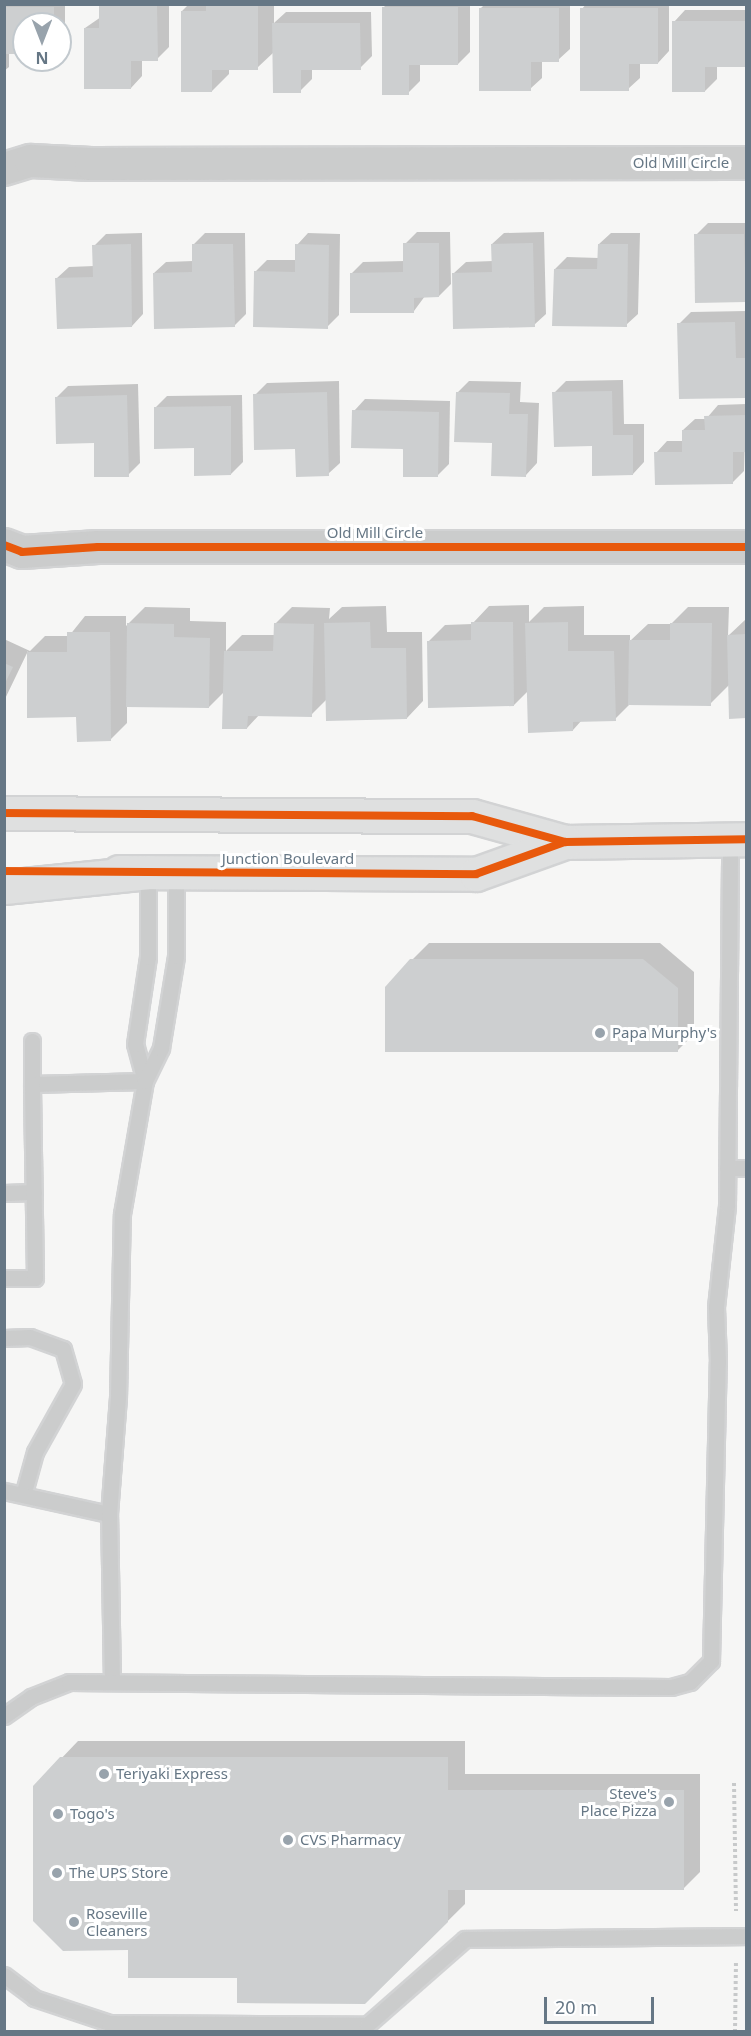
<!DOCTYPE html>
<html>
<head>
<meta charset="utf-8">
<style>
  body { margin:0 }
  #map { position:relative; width:751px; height:2036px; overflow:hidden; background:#f6f6f5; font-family:"Noto Sans",sans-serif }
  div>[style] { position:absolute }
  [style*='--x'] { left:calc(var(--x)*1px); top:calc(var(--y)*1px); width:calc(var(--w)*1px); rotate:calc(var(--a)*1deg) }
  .shadow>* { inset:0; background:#0003 }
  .building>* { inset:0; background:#cdcfd0 }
  .path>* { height:4px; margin-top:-2px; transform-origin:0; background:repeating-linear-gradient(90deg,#c7c9ca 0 3px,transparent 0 6px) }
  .roads { filter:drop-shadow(2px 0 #d2d3d4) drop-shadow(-2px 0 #d2d3d4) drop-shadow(0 2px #d2d3d4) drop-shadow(0 -2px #d2d3d4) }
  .service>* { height:15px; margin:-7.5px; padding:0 7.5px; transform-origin:7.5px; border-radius:7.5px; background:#cbcccc }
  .minor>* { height:32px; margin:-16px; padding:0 16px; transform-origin:16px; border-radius:16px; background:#cbcccc }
  .secondary>* { height:33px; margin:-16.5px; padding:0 16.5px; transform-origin:16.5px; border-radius:16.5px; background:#dfe0e0 }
  .primary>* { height:33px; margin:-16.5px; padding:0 16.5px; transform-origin:16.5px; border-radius:16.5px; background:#dfe0e0 }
  .cycleway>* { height:8px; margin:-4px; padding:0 4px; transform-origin:4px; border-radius:4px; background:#e8590c }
  .dots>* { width:16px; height:16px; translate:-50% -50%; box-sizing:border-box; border:3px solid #fff; border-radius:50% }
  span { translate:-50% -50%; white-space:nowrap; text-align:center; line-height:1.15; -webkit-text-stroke:6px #fff; paint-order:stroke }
  .street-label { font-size:15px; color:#667785 }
  .poi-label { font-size:15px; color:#667785 }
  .left { translate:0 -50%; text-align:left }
  .right { translate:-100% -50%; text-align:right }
  .frame { position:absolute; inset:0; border:6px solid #667785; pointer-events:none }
  .north { position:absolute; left:12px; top:12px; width:60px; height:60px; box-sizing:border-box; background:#fff; border:2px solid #c2c9ce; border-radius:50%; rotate:180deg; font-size:16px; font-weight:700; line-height:24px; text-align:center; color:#667785 }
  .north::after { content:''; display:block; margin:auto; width:21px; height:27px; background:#98a3ac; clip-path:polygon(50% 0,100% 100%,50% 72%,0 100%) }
  .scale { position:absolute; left:544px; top:1997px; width:110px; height:27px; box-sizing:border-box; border:3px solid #667785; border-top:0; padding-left:8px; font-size:18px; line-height:21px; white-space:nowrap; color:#667785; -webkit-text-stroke:4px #fff; paint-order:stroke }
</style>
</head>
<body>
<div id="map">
  <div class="shadow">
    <i style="clip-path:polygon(4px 4px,65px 4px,65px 41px,60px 46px,60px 24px,24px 24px,24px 52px,9px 52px,9px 67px,4px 71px)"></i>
    <i style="clip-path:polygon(102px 4px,169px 4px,169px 47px,157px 59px,142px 59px,142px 76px,131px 88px,85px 28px,101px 17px)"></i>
    <i style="clip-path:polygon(189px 4px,274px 4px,274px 23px,286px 12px,371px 12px,372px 56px,360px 68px,312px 68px,312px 79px,300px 91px,274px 52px,257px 68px,229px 68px,229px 74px,212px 91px,182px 11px)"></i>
    <i style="clip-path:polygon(387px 4px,470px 4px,470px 52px,458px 64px,420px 64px,420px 81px,408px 93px,383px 8px)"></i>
    <i style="clip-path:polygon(485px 4px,570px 4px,570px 49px,558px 60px,542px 60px,542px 78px,530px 89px,480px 9px)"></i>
    <i style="clip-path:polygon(586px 4px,669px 4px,669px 51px,658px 63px,640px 63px,640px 78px,628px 89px,582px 9px)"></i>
    <i style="clip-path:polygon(685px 10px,746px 10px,746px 65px,717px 65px,717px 79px,705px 91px,674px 22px)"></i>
    <i style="clip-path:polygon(708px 223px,746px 223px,746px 301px,696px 301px,696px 235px)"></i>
    <i style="clip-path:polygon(417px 232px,450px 232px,451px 284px,439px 296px,425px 296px,414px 311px,352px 273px,363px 262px,405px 261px,405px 244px)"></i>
    <i style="clip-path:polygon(544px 232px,546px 314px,534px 325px,454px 273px,466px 262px,493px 261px,492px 244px,504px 233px)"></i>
    <i style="clip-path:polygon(142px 233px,143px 314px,132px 326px,57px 278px,69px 267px,94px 266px,94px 246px,106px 234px)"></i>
    <i style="clip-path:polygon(205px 233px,245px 233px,246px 314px,234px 326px,154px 273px,166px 262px,193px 261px,193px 245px)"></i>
    <i style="clip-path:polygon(308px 233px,340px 234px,339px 315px,327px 327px,255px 272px,267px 260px,297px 260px,297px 245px)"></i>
    <i style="clip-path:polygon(611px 233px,640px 233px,638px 314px,626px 325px,555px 269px,567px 257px,599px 258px,599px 244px)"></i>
    <i style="clip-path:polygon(746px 311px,746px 397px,680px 397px,679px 324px,691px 312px)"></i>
    <i style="clip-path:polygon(623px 380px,624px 424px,644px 424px,644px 462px,633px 474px,593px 445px,554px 393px,566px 381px)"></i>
    <i style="clip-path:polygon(339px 381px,340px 463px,328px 474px,297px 447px,255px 395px,267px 383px)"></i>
    <i style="clip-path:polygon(469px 381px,521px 382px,520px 402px,539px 403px,537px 463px,526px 475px,457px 393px)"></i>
    <i style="clip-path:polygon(138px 384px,140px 463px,128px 475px,56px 398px,68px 386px)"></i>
    <i style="clip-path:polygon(242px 395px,243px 462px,231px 474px,155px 408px,167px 396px)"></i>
    <i style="clip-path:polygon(365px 399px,450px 401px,449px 464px,437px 476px,354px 411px)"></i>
    <i style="clip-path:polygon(746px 404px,744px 471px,733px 482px,656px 453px,667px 441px,683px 441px,683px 430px,695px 419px,706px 419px,718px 405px)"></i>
    <i style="clip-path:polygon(529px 605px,529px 622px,544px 607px,584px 606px,584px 635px,630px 635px,630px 641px,648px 624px,671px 624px,688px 607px,729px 607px,728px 636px,746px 619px,746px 717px,730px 717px,729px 685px,710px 704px,631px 703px,615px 719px,582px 720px,573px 730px,529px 690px,514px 705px,428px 642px,445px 625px,472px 624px,489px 606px)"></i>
    <i style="clip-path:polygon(386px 606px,387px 632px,422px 632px,423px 701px,407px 718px,327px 699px,311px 715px,260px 714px,247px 728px,225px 691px,209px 707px,127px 706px,127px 723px,110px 740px,78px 716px,29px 716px,28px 651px,4px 701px,4px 639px,30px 651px,45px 636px,69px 636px,85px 616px,126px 616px,126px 626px,145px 607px,190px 608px,190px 621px,226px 622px,226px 651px,242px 635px,275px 635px,275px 624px,292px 607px,330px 608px,329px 619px,342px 607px)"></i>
    <i style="clip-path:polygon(429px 943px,660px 943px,694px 972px,694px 1034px,677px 1051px,412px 960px)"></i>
    <i style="clip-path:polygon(78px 1741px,465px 1741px,465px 1774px,700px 1774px,700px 1872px,683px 1889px,465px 1889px,465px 1904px,365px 2003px,129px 1949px,34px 1787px)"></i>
  </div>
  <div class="building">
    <i style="clip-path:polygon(206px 4px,258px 4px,258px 70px,212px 70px,212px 92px,181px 92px,181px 11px,206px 11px)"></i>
    <i style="clip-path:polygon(99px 5px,157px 5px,158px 61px,131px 61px,131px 89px,84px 89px,84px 28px,99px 28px)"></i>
    <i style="clip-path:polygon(4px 7px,54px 7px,54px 24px,24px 24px,24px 54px,4px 54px)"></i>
    <i style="clip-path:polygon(382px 7px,458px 7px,458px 65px,409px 65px,409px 95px,382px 95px)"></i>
    <i style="clip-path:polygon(479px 8px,559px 8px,559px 62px,531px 62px,531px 91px,479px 91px)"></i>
    <i style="clip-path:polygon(580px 8px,658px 8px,658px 64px,629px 64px,629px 91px,580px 91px)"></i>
    <i style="clip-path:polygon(672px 21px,746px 21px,746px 67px,705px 67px,705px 92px,672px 92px)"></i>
    <i style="clip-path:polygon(272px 23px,360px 23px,361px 70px,301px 70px,301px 93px,273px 93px)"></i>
    <i style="clip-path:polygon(694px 234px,744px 234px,746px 302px,695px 303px)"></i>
    <i style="clip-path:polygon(403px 243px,439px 243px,439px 297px,414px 298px,414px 313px,350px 313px,350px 273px,403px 272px)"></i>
    <i style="clip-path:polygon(533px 243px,535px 327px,453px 329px,452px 273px,492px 272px,491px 244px)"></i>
    <i style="clip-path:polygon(131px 244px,132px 327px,57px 329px,55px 278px,93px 277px,92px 245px)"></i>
    <i style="clip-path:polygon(192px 244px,233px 244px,235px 327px,154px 329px,153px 273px,192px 272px)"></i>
    <i style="clip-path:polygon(295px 244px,329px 245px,328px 329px,253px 327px,254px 271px,295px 272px)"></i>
    <i style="clip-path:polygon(598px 244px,628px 244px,627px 327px,552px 326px,554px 269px,597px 269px)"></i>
    <i style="clip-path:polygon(735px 322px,736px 358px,746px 358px,746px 398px,679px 399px,677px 323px)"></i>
    <i style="clip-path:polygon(612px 391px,613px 435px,633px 435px,633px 475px,592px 476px,592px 446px,554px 447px,552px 392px)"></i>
    <i style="clip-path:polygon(327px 392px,329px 476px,296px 477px,295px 449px,254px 450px,253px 394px)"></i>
    <i style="clip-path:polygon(456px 392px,510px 393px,509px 414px,528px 414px,526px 477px,491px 476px,492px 443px,454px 442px)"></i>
    <i style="clip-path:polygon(127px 395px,129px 477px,94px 477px,94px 443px,56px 444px,55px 397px)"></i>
    <i style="clip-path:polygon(231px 406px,231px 475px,194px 476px,194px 448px,154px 449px,154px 407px)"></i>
    <i style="clip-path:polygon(352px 410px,439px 412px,438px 477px,403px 477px,403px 449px,351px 448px)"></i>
    <i style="clip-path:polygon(746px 415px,746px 452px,733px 452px,733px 484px,655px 485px,654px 452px,682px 452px,682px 430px,705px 430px,704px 416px)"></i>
    <i style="clip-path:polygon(370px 622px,371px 648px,406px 648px,407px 719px,326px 721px,324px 623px)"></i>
    <i style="clip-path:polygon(471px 622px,513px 622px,514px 706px,428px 708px,427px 641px,471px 640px)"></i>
    <i style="clip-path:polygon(568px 622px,568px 651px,614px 651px,616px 721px,573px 722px,573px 731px,528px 733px,525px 623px)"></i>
    <i style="clip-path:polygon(127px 623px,174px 624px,174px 637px,210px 638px,209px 708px,126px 707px)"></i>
    <i style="clip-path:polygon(274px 623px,314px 624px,312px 717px,248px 716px,247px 729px,222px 729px,224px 651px,273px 651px)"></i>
    <i style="clip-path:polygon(670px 623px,712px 623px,711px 706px,628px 705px,629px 640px,670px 640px)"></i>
    <i style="clip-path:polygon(67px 632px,110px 632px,111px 741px,77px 742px,76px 717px,27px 718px,27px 652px,67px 652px)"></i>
    <i style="clip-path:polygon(746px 634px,746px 718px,729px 719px,727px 635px)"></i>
    <i style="clip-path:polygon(4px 663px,13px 667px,4px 685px)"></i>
    <i style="clip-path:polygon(410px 959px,643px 959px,678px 988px,678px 1052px,385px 1052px,385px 987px)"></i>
    <i style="clip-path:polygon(60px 1757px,448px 1757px,448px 1790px,684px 1790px,684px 1890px,448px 1890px,448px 1922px,365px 2004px,237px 2003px,237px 1978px,128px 1978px,128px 1950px,63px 1951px,33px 1921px,33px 1786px)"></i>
  </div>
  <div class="path">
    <i style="--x:734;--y:1783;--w:128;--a:89.1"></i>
    <i style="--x:735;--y:2032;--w:72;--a:-89.2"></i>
  </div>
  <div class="roads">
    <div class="service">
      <i style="--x:32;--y:1041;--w:43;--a:90"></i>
      <i style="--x:32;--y:1084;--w:113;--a:-1.5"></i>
      <i style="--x:145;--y:1081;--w:38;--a:-105"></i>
      <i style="--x:135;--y:1044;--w:88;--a:-81.5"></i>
      <i style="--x:148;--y:957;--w:85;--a:-90"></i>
      <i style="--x:727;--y:1168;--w:19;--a:0"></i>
      <i style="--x:4;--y:1193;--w:30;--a:-2"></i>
      <i style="--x:4;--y:1278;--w:31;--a:0"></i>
      <i style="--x:35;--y:1278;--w:194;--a:-90.9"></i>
      <i style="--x:4;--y:1338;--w:26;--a:-2"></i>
      <i style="--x:30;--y:1337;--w:35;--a:20"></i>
      <i style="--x:63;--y:1349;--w:36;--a:74"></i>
      <i style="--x:73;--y:1384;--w:78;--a:119.2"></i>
      <i style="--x:35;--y:1452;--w:41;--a:105.4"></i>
      <i style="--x:4;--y:1491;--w:107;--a:12.4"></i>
      <i style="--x:112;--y:1682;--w:168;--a:-91"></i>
      <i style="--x:109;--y:1514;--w:116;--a:-85.6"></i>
      <i style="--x:118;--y:1398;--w:184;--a:-88.8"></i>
      <i style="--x:122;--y:1214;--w:135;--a:-80.2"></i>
      <i style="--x:145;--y:1081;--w:37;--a:-64"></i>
      <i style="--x:161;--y:1048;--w:93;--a:-80.7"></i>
      <i style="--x:176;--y:956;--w:84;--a:-90"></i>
      <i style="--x:4;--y:1716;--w:33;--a:-35"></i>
      <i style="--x:31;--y:1697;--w:41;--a:-21.5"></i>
      <i style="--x:69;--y:1682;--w:602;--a:0.48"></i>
      <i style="--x:671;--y:1687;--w:20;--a:-15"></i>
      <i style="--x:690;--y:1682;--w:30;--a:-45"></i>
      <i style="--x:711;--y:1661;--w:299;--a:-88.7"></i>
      <i style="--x:718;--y:1362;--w:55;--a:-92.1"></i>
      <i style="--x:716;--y:1307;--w:103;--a:-83.8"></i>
      <i style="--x:727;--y:1205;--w:366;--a:-89.5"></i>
      <i style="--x:4;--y:1975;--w:38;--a:37"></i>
      <i style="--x:34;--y:1998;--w:79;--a:18.4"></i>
      <i style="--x:109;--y:2023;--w:258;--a:0.4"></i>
      <i style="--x:367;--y:2025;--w:130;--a:-41.3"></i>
      <i style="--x:465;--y:1939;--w:281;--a:-0.6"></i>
    </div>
    <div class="minor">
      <i style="--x:4;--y:169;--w:28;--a:-17"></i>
      <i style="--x:31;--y:161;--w:60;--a:2.9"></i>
      <i style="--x:91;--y:164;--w:655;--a:-0.09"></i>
      <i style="--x:4;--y:545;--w:19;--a:21"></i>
      <i style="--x:22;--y:552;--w:76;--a:-3.8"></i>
      <i style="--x:98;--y:547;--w:648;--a:0"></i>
    </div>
    <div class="secondary">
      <i style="--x:4;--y:813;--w:468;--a:0.4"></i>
      <i style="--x:472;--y:816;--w:97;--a:15.6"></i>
      <i style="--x:565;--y:842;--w:181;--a:-0.9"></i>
      <i style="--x:119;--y:872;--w:357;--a:0.3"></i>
      <i style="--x:476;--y:874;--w:95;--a:-19.8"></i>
    </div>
    <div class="primary">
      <i style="--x:4;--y:887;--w:145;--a:-5.9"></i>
    </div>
  </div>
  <div class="cycleway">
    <i style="--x:4;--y:545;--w:19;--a:21"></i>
    <i style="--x:22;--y:552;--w:76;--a:-3.8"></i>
    <i style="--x:98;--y:547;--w:648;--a:0"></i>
    <i style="--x:4;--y:813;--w:468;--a:0.4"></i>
    <i style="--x:472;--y:816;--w:97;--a:15.6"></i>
    <i style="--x:565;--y:842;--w:181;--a:-0.9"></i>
    <i style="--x:4;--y:871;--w:472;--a:0.4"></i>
    <i style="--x:476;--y:874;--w:95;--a:-19.8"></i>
  </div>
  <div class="dots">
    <i style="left:600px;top:1033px;background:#98a3ac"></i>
    <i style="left:104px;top:1774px;background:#98a3ac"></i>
    <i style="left:669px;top:1802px;background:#98a3ac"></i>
    <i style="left:58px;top:1814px;background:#98a3ac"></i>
    <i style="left:288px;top:1840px;background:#98a3ac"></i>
    <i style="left:57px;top:1873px;background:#98a3ac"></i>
    <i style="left:74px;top:1922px;background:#98a3ac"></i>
  </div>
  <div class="street-label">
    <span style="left:681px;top:163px">Old Mill Circle</span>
    <span style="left:375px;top:533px">Old Mill Circle</span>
    <span style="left:288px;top:859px">Junction Boulevard</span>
  </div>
  <div class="poi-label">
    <span class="left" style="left:612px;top:1033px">Papa Murphy's</span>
    <span class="left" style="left:116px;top:1774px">Teriyaki Express</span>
    <span class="right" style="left:657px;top:1802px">Steve's<br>Place Pizza</span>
    <span class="left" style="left:70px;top:1814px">Togo's</span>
    <span class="left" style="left:300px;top:1840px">CVS Pharmacy</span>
    <span class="left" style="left:69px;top:1873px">The UPS Store</span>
    <span class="left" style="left:86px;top:1922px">Roseville<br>Cleaners</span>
  </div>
  <div class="frame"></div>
  <div class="north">N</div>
  <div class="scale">20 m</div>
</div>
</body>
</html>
